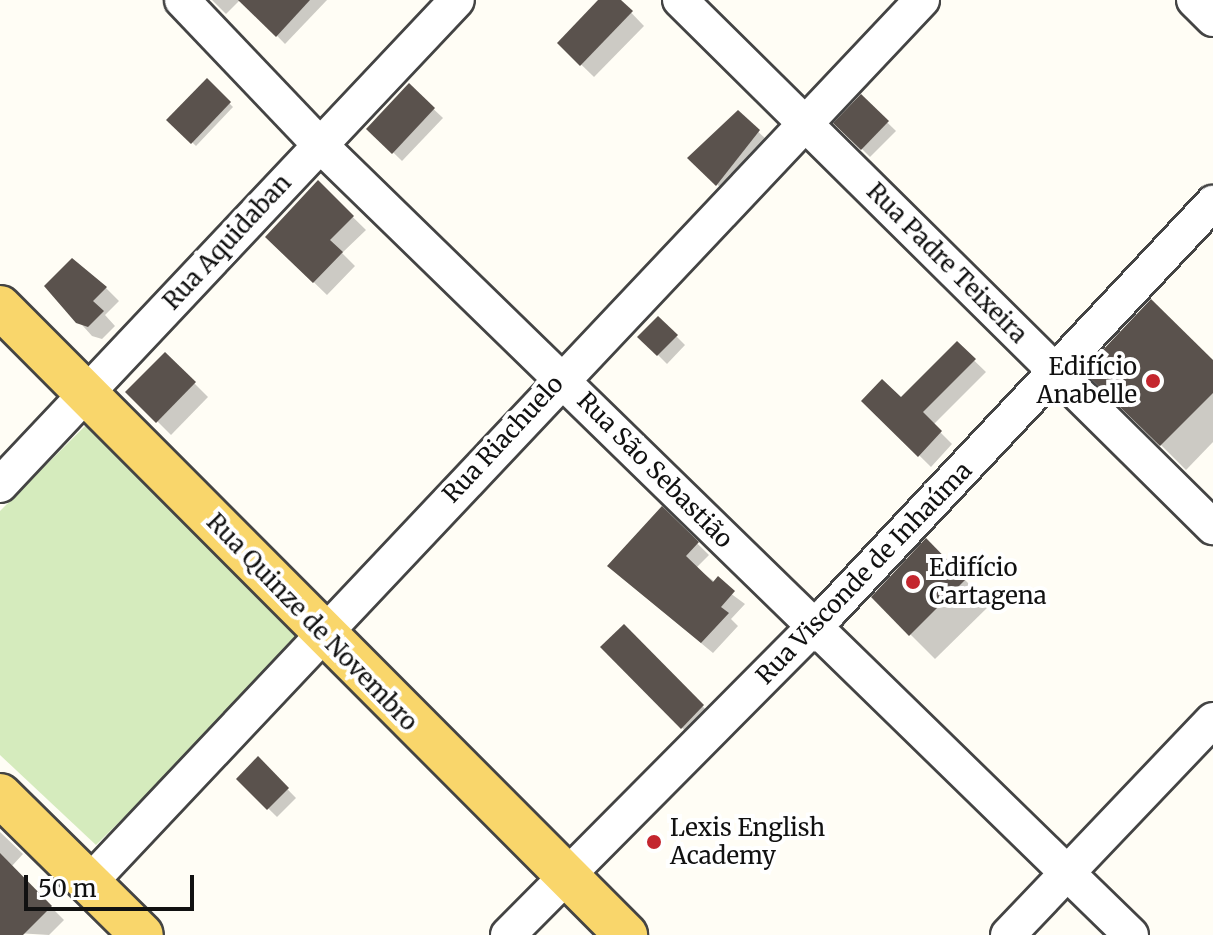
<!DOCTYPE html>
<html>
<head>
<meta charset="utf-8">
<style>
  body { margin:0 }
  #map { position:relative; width:1213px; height:935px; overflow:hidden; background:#fffdf5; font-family:Merriweather,serif }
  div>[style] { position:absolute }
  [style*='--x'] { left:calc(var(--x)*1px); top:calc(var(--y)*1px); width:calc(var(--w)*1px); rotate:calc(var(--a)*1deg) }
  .green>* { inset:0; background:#d5ebbd }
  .shadow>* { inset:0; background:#0003 }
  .building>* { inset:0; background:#5a524d }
  .roads { filter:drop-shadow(2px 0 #444) drop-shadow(-2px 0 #444) drop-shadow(0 2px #444) drop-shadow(0 -2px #444) }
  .minor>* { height:34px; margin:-17px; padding:0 17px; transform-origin:17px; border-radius:17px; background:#fff }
  .major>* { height:42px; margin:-21px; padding:0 21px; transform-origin:21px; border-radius:21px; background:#f9d66b }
  .dots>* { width:22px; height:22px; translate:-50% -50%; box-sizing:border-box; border:4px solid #fff; border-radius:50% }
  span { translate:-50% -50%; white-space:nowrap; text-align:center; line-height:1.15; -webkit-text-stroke:8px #fff; paint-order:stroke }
  .street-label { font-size:24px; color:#111 }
  .poi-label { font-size:24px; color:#111 }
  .right { translate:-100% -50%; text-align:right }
  .left { translate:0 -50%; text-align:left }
  .scale { position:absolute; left:24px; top:875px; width:170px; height:36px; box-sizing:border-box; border:4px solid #111; border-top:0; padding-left:10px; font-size:24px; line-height:28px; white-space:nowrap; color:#111; -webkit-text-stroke:6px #fff; paint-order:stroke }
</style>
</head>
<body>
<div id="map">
  <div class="green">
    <i style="clip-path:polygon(87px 424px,107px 424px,303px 640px,96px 845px,0 755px,0 511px)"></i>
  </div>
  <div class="shadow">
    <i style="clip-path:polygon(212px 0,240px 0,226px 14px)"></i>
    <i style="clip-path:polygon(271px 0,327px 0,285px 44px,257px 15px)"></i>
    <i style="clip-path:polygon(601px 0,619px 0,644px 26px,594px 77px,559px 43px)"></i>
    <i style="clip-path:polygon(207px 81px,233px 107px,196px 146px,169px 120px)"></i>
    <i style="clip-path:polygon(409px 86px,443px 118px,402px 161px,369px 129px)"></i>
    <i style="clip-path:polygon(861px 97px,896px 131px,870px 157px,836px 123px)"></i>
    <i style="clip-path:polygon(738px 113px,767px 140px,726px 193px,690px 158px)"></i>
    <i style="clip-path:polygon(318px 183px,366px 230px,342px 253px,355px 266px,327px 295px,267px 237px)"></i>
    <i style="clip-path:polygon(47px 286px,106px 288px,119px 301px,105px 315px,115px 326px,102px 339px,92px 336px)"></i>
    <i style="clip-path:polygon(658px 318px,685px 345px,667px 364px,640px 337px)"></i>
    <i style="clip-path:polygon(957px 344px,986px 372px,933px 425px,952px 444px,931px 467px,864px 401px,901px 400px)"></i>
    <i style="clip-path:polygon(165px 354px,208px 397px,171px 435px,128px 392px)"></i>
    <i style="clip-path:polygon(1213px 363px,1213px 442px,1186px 470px,1086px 370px)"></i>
    <i style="clip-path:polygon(662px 509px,709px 555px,696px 568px,745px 604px,731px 619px,738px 626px,713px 653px,621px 577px)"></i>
    <i style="clip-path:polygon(926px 541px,990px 605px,935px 659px,873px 597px)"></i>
    <i style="clip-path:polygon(624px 626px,716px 720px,695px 741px,603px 647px)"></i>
    <i style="clip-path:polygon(258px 759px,296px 798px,277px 817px,238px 779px)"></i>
    <i style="clip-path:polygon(0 832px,23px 854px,11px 867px,64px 920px,49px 935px,0 932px)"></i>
  </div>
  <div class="building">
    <i style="clip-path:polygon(238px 0,310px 0,276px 37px)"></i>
    <i style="clip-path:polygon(598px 0,621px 0,633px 11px,580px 66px,557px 43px)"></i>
    <i style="clip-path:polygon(207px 78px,231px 102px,191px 144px,166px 120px)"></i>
    <i style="clip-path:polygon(409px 83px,435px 108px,392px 154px,366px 129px)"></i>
    <i style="clip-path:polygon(861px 94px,889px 121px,861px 150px,833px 123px)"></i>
    <i style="clip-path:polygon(738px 110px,760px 130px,716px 186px,687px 158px)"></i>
    <i style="clip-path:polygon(318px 180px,354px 216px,330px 240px,343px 252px,313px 283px,265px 237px)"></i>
    <i style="clip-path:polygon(72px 258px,107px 287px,93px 301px,104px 311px,88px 327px,76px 323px,44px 286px)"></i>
    <i style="clip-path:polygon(1151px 299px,1213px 360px,1213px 393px,1160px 446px,1083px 371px)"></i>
    <i style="clip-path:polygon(658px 316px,678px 335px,657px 356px,637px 337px)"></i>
    <i style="clip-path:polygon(957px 341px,976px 359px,923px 412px,942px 431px,918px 457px,861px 401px,882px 379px,901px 397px)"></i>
    <i style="clip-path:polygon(165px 352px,196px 382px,156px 423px,125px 392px)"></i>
    <i style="clip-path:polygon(662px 506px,699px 542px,686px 556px,713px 582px,718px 576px,735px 591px,721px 607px,729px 613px,701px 643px,607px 566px)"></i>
    <i style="clip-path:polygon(926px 538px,966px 579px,909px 636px,871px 597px)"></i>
    <i style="clip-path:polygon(624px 624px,704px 705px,681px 729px,600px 647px)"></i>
    <i style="clip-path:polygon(258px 756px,289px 788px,267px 810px,236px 779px)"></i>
    <i style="clip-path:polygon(0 853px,52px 906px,23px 935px,0 935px)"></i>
  </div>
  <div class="roads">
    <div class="minor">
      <i style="--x:182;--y:0;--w:197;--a:46.4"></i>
      <i style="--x:318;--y:143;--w:1135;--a:44.25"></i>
      <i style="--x:680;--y:0;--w:750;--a:44.68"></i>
      <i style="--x:1194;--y:0;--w:27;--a:45"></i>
      <i style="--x:0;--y:485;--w:666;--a:-46.7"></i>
      <i style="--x:89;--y:883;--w:1214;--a:-46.67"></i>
      <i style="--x:508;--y:935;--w:457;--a:-45.2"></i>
      <i style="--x:830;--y:611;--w:560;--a:-46.81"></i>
      <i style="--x:1008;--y:935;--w:297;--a:-46.4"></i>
    </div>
    <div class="major">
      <i style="--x:0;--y:307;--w:887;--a:45.09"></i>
      <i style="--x:0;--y:795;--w:199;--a:44.6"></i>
    </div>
  </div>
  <div class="dots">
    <i style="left:1153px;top:381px;background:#c4262e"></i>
    <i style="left:913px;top:582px;background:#c4262e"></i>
    <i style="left:654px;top:842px;background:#c4262e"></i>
  </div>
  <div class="street-label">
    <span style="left:227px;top:242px;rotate:-47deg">Rua Aquidaban</span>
    <span style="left:947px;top:263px;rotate:45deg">Rua Padre Teixeira</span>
    <span style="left:503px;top:439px;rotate:-47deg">Rua Riachuelo</span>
    <span style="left:655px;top:470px;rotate:45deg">Rua São Sebastião</span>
    <span style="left:864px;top:573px;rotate:-46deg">Rua Visconde de Inhaúma</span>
    <span style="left:312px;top:622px;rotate:46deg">Rua Quinze de Novembro</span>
  </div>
  <div class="poi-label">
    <span class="right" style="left:1137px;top:381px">Edifício<br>Anabelle</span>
    <span class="left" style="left:929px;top:582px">Edifício<br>Cartagena</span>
    <span class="left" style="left:670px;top:842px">Lexis English<br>Academy</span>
  </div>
  <div class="scale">50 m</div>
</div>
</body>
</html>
